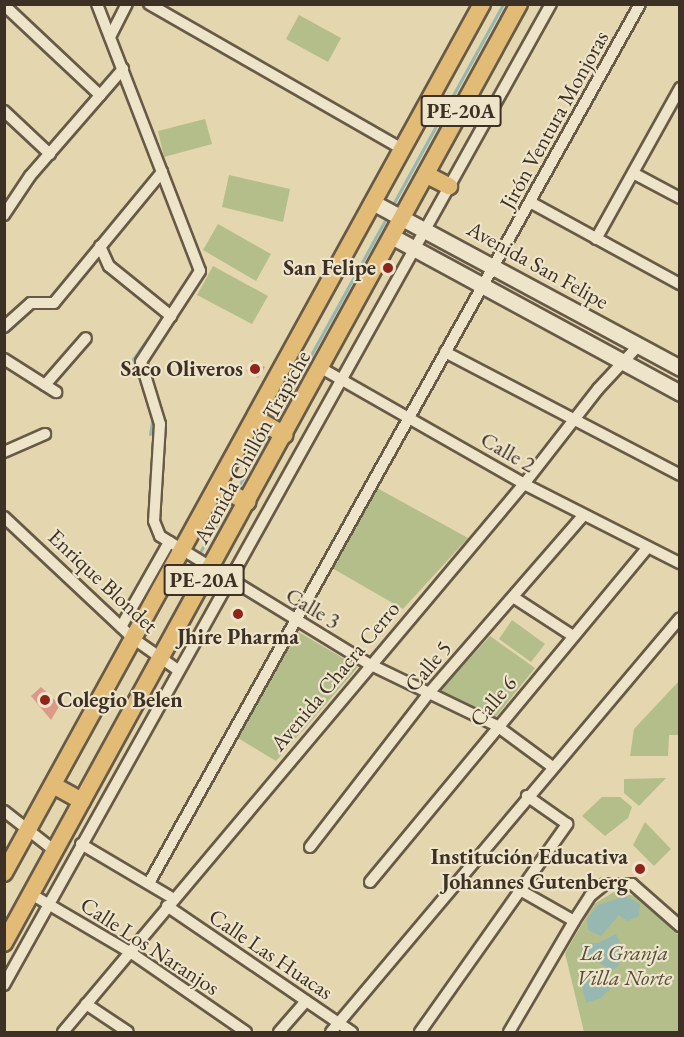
<!DOCTYPE html>
<html>
<head>
<meta charset="utf-8">
<style>
  body { margin:0 }
  #map { position:relative; width:684px; height:1037px; overflow:hidden; background:#e4d6ae; font-family:"EB Garamond",serif }
  div>[style] { position:absolute }
  [style*='--x'] { left:calc(var(--x)*1px); top:calc(var(--y)*1px); width:calc(var(--w)*1px); rotate:calc(var(--a)*1deg) }
  .green>* { inset:0; background:#b3be8b }
  .water>* { inset:0; background:#96b8b0 }
  .stream>* { height:3px; margin:-1.5px; padding:0 1.5px; transform-origin:1.5px; border-radius:1.5px; background:#96b8b0 }
  .building>* { inset:0; background:#dc998a }
  .roads { filter:drop-shadow(2px 0 #675a46) drop-shadow(-2px 0 #675a46) drop-shadow(0 2px #675a46) drop-shadow(0 -2px #675a46) }
  .street>* { height:10px; margin:-5px; padding:0 5px; transform-origin:5px; border-radius:5px; background:#ede4ca }
  .secondary>* { height:15px; margin:-7.5px; padding:0 7.5px; transform-origin:7.5px; border-radius:7.5px; background:#ede4ca }
  .primary>* { height:16px; margin:-8px; padding:0 8px; transform-origin:8px; border-radius:8px; background:#e2bb77 }
  .dots>* { width:16px; height:16px; translate:-50% -50%; box-sizing:border-box; border:3px solid #ede4ca; border-radius:50% }
  span { translate:-50% -50%; white-space:nowrap; text-align:center; line-height:1.15; -webkit-text-stroke:4.5px #ede4ca; paint-order:stroke }
  .shield-label span { padding:2px 4px; background:#ede4ca; border:2px solid; border-radius:4px; -webkit-text-stroke-width:0 }
  .shield-label { font-size:21px; color:#3d3024; font-weight:700 }
  .street-label { font-size:22px; color:#3d3024 }
  .poi-label { font-size:22px; color:#3d3024; font-weight:700 }
  .right { translate:-100% -50%; text-align:right }
  .left { translate:0 -50%; text-align:left }
  .park-label { font-size:22px; color:#554c39; font-style:italic }
  .frame { position:absolute; inset:0; border:6px solid #3d3024; pointer-events:none }
</style>
</head>
<body>
<div id="map">
  <div class="green">
    <i style="clip-path:polygon(299px 15px,341px 38px,328px 62px,286px 39px)"></i>
    <i style="clip-path:polygon(205px 119px,212px 144px,164px 157px,158px 131px)"></i>
    <i style="clip-path:polygon(229px 175px,290px 189px,283px 222px,222px 207px)"></i>
    <i style="clip-path:polygon(218px 224px,271px 254px,256px 281px,203px 250px)"></i>
    <i style="clip-path:polygon(213px 266px,268px 296px,252px 324px,197px 295px)"></i>
    <i style="clip-path:polygon(377px 488px,468px 538px,403px 609px,332px 568px)"></i>
    <i style="clip-path:polygon(512px 620px,545px 644px,531px 662px,499px 639px)"></i>
    <i style="clip-path:polygon(297px 631px,358px 667px,276px 761px,238px 738px)"></i>
    <i style="clip-path:polygon(490px 636px,535px 668px,495px 718px,440px 691px)"></i>
    <i style="clip-path:polygon(679px 681px,679px 735px,669px 735px,668px 756px,630px 756px,634px 729px)"></i>
    <i style="clip-path:polygon(666px 778px,639px 806px,624px 793px,624px 779px)"></i>
    <i style="clip-path:polygon(602px 797px,620px 797px,632px 807px,628px 818px,605px 836px,582px 816px)"></i>
    <i style="clip-path:polygon(645px 822px,671px 849px,654px 866px,633px 845px)"></i>
    <i style="clip-path:polygon(614px 892px,641px 897px,679px 936px,679px 1032px,584px 1032px,565px 953px,594px 904px)"></i>
  </div>
  <div class="water">
    <i style="clip-path:polygon(626px 896px,640px 904px,639px 916px,627px 921px,619px 915px,601px 936px,588px 930px,587px 919px,598px 905px)"></i>
    <i style="clip-path:polygon(616px 934px,623px 949px,618px 967px,612px 970px,598px 962px,582px 962px,581px 943px,598px 943px)"></i>
    <i style="clip-path:polygon(597px 969px,608px 975px,612px 987px,601px 998px,586px 1003px,578px 971px)"></i>
  </div>
  <div class="stream">
    <i style="--x:91;--y:4;--w:17;--a:69"></i>
    <i style="--x:391;--y:208;--w:233;--a:-61.2"></i>
    <i style="--x:168;--y:309;--w:24;--a:-54"></i>
    <i style="--x:142;--y:379;--w:22;--a:-114"></i>
    <i style="--x:133;--y:359;--w:55;--a:-54.6"></i>
    <i style="--x:273;--y:424;--w:236;--a:-61.2"></i>
    <i style="--x:150;--y:434;--w:18;--a:-81"></i>
    <i style="--x:237;--y:489;--w:65;--a:-60.7"></i>
    <i style="--x:200;--y:552;--w:61;--a:-59.2"></i>
  </div>
  <div class="building">
    <i style="clip-path:polygon(252px 360px,265px 367px,258px 378px,246px 371px)"></i>
    <i style="clip-path:polygon(41px 687px,60px 705px,51px 720px,31px 696px)"></i>
  </div>
  <div class="roads">
    <div class="street">
      <i style="--x:97;--y:4;--w:286;--a:68.9"></i>
      <i style="--x:200;--y:271;--w:108;--a:123"></i>
      <i style="--x:141;--y:362;--w:65;--a:73"></i>
      <i style="--x:160;--y:424;--w:97;--a:93.5"></i>
      <i style="--x:154;--y:521;--w:16;--a:68"></i>
      <i style="--x:160;--y:536;--w:245;--a:31.5"></i>
      <i style="--x:369;--y:664;--w:142;--a:25.8"></i>
      <i style="--x:497;--y:726;--w:67;--a:36.5"></i>
      <i style="--x:149;--y:4;--w:292;--a:29.8"></i>
      <i style="--x:4;--y:5;--w:132;--a:43.2"></i>
      <i style="--x:110;--y:37;--w:37;--a:-63"></i>
      <i style="--x:4;--y:111;--w:63;--a:43.1"></i>
      <i style="--x:633;--y:173;--w:53;--a:28"></i>
      <i style="--x:530;--y:202;--w:171;--a:28.7"></i>
      <i style="--x:4;--y:215;--w:47;--a:-56.3"></i>
      <i style="--x:30;--y:176;--w:142;--a:-49"></i>
      <i style="--x:596;--y:239;--w:173;--a:-60.9"></i>
      <i style="--x:100;--y:246;--w:22;--a:66"></i>
      <i style="--x:109;--y:266;--w:80;--a:38.9"></i>
      <i style="--x:4;--y:327;--w:36;--a:-42"></i>
      <i style="--x:31;--y:303;--w:23;--a:0"></i>
      <i style="--x:54;--y:303;--w:170;--a:-50.5"></i>
      <i style="--x:445;--y:352;--w:265;--a:27.6"></i>
      <i style="--x:4;--y:359;--w:62;--a:32.4"></i>
      <i style="--x:321;--y:368;--w:234;--a:29.7"></i>
      <i style="--x:524;--y:484;--w:175;--a:26.9"></i>
      <i style="--x:45;--y:385;--w:62;--a:-48.9"></i>
      <i style="--x:4;--y:452;--w:45;--a:-23.7"></i>
      <i style="--x:4;--y:517;--w:178;--a:43.2"></i>
      <i style="--x:134;--y:639;--w:54;--a:35.2"></i>
      <i style="--x:513;--y:597;--w:72;--a:33"></i>
      <i style="--x:121;--y:627;--w:98;--a:-60.5"></i>
      <i style="--x:4;--y:811;--w:65;--a:38.1"></i>
      <i style="--x:81;--y:844;--w:108;--a:30.6"></i>
      <i style="--x:310;--y:847;--w:195;--a:-52.3"></i>
      <i style="--x:429;--y:693;--w:236;--a:-49"></i>
      <i style="--x:370;--y:882;--w:435;--a:-50.3"></i>
      <i style="--x:149;--y:883;--w:1007;--a:-60.81"></i>
      <i style="--x:518;--y:889;--w:64;--a:29.7"></i>
      <i style="--x:31;--y:894;--w:115;--a:30.4"></i>
      <i style="--x:130;--y:952;--w:141;--a:34.6"></i>
      <i style="--x:167;--y:906;--w:224;--a:34.3"></i>
      <i style="--x:4;--y:985;--w:1123;--a:-60.86"></i>
      <i style="--x:86;--y:1004;--w:50;--a:33.7"></i>
      <i style="--x:63;--y:1032;--w:716;--a:-49.93"></i>
      <i style="--x:524;--y:484;--w:120;--a:-52.1"></i>
      <i style="--x:598;--y:389;--w:59;--a:-47.1"></i>
      <i style="--x:279;--y:1032;--w:41;--a:-48.9"></i>
      <i style="--x:331;--y:1032;--w:541;--a:-49.87"></i>
      <i style="--x:420;--y:1032;--w:255;--a:-54.7"></i>
      <i style="--x:567;--y:824;--w:49;--a:-145"></i>
      <i style="--x:509;--y:1032;--w:129;--a:-59.6"></i>
      <i style="--x:574;--y:921;--w:30;--a:-57"></i>
      <i style="--x:590;--y:896;--w:19;--a:-39"></i>
      <i style="--x:605;--y:884;--w:27;--a:0"></i>
      <i style="--x:632;--y:884;--w:64;--a:41.2"></i>
    </div>
    <div class="secondary">
      <i style="--x:374;--y:203;--w:348;--a:28.3"></i>
      <i style="--x:393;--y:237;--w:327;--a:28.5"></i>
    </div>
    <div class="primary">
      <i style="--x:427;--y:175;--w:25;--a:27"></i>
      <i style="--x:255;--y:418;--w:34;--a:30"></i>
      <i style="--x:218;--y:487;--w:33;--a:27"></i>
      <i style="--x:53;--y:785;--w:33;--a:29"></i>
      <i style="--x:4;--y:873;--w:992;--a:-61.19"></i>
      <i style="--x:4;--y:943;--w:1071;--a:-61.26"></i>
    </div>
  </div>
  <div class="dots">
    <i style="left:388px;top:268px;background:#8f2418"></i>
    <i style="left:255px;top:369px;background:#8f2418"></i>
    <i style="left:238px;top:614px;background:#8f2418"></i>
    <i style="left:45px;top:700px;background:#8f2418"></i>
    <i style="left:640px;top:869px;background:#8f2418"></i>
  </div>
  <div class="shield-label">
    <span style="left:461px;top:111px">PE-20A</span>
    <span style="left:204px;top:580px">PE-20A</span>
  </div>
  <div class="street-label">
    <span style="left:554px;top:120px;rotate:-61deg">Jirón Ventura Monjoras</span>
    <span style="left:538px;top:265px;rotate:29deg">Avenida San Felipe</span>
    <span style="left:252px;top:447px;rotate:-61deg">Avenida Chillón Trapiche</span>
    <span style="left:508px;top:452px;rotate:30deg">Calle 2</span>
    <span style="left:103px;top:581px;rotate:43deg">Enrique Blondet</span>
    <span style="left:313px;top:608px;rotate:31deg">Calle 3</span>
    <span style="left:428px;top:666px;rotate:-50deg">Calle 5</span>
    <span style="left:335px;top:676px;rotate:-50deg">Avenida Chacra Cerro</span>
    <span style="left:493px;top:701px;rotate:-50deg">Calle 6</span>
    <span style="left:150px;top:946px;rotate:33deg">Calle Los Naranjos</span>
    <span style="left:271px;top:954px;rotate:34deg">Calle Las Huacas</span>
  </div>
  <div class="poi-label">
    <span class="right" style="left:376px;top:268px">San Felipe</span>
    <span class="right" style="left:243px;top:369px">Saco Oliveros</span>
    <span style="left:238px;top:637px">Jhire Pharma</span>
    <span class="left" style="left:57px;top:700px">Colegio Belen</span>
    <span class="right" style="left:628px;top:869px">Institución Educativa<br>Johannes Gutenberg</span>
  </div>
  <div class="park-label">
    <span style="left:624px;top:965px">La Granja<br>Villa Norte</span>
  </div>
  <div class="frame"></div>
</div>
</body>
</html>
